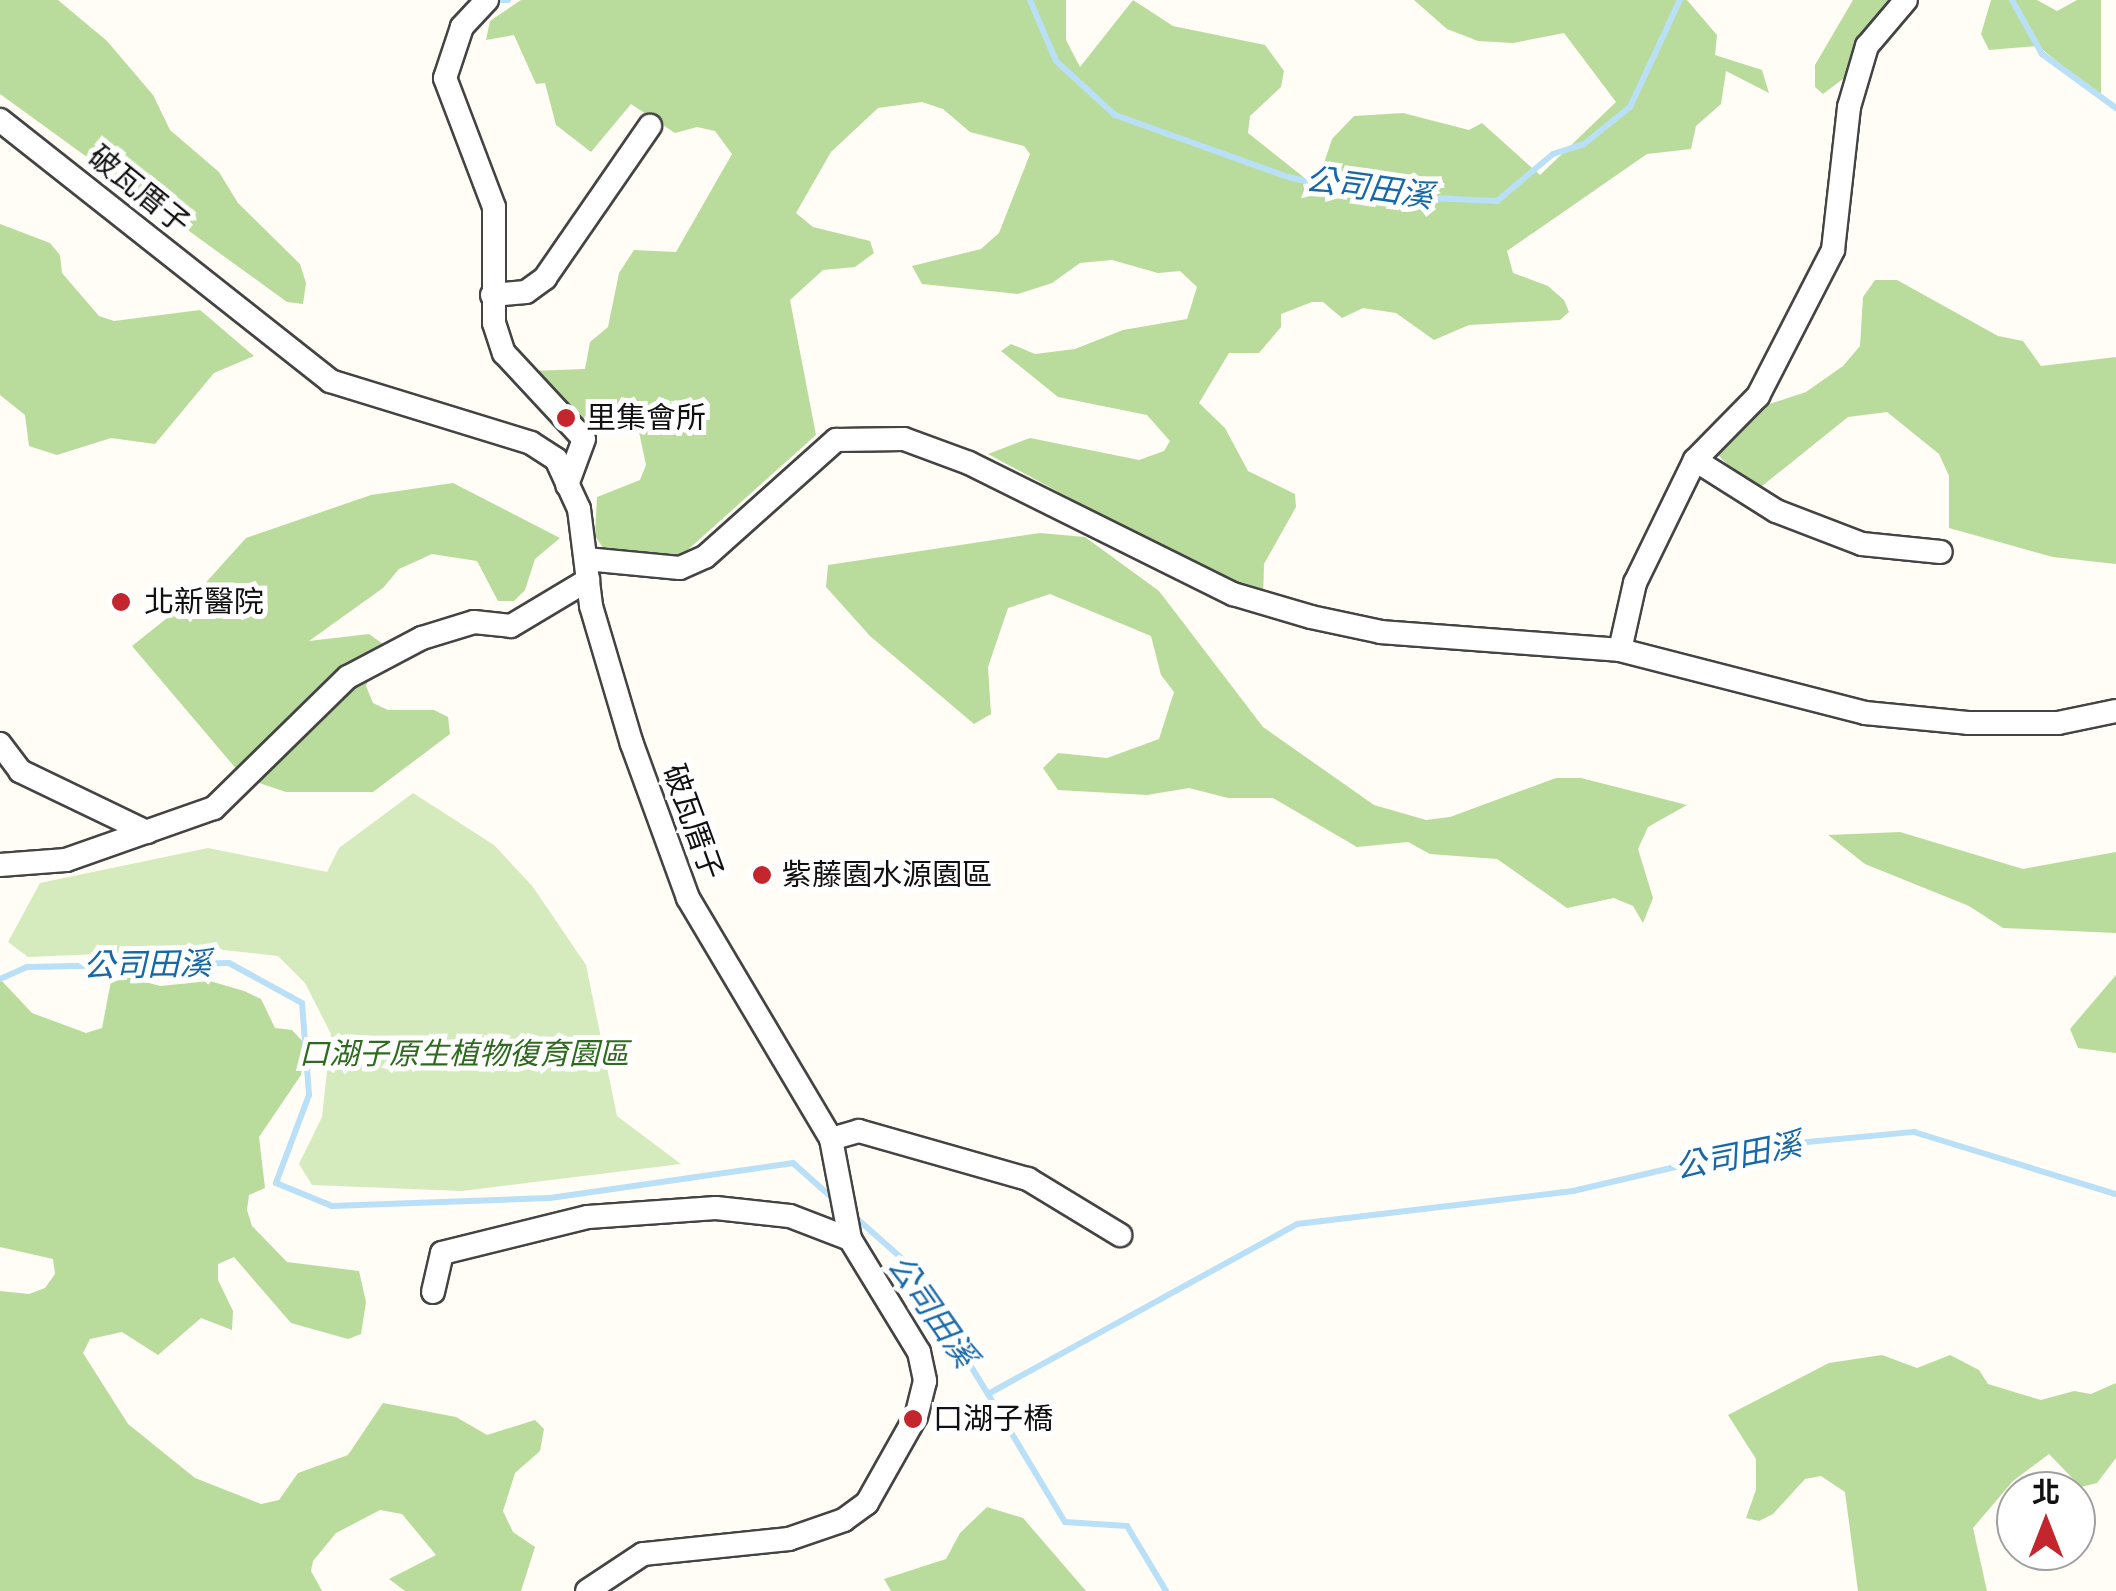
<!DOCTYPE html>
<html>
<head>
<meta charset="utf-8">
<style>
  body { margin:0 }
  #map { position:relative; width:2116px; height:1591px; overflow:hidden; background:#fffdf5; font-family:"Libre Baskerville","Noto Sans TC",serif }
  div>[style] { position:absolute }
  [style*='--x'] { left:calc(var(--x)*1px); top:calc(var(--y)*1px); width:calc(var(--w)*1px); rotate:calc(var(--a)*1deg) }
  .green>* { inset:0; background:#d5ebbd }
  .forest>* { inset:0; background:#b9dc9c }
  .stream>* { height:6px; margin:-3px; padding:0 3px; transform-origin:3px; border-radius:3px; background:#b9e0f7 }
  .roads { filter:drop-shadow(2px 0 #444) drop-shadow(-2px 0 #444) drop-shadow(0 2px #444) drop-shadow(0 -2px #444) }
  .minor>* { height:22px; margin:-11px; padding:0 11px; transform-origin:11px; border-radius:11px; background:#fff }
  .dots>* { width:28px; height:28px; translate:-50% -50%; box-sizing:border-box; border:5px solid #fff; border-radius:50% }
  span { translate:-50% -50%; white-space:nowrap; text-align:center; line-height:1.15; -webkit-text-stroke:10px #fff; paint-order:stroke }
  .street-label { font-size:30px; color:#111 }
  .poi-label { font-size:30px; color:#111 }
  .left { translate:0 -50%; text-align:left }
  .park-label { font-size:30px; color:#2f6b1f; font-style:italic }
  .water-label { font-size:32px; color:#1768a6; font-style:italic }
  .north { position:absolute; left:1996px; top:1471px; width:100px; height:100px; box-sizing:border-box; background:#fff; border:2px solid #a0a0a0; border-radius:50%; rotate:0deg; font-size:28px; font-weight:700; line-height:40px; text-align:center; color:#111 }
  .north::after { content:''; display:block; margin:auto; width:35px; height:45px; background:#c4262e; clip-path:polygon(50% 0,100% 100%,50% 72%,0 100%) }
</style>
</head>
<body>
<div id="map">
  <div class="green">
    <i style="clip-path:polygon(413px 793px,494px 845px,533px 887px,586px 965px,617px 1116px,681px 1164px,462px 1191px,312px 1185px,299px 1164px,322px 1117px,331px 1034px,305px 983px,278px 956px,215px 949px,28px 957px,8px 942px,40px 883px,208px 848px,327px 872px,339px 848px)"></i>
  </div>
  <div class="forest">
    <i style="clip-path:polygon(0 0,58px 0,107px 41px,153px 95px,170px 130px,219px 172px,238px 203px,300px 264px,306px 283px,303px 304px,287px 302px,0 94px)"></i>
    <i style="clip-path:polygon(521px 0,1066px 0,1066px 40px,1080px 67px,1133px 0,1173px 26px,1265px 45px,1284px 71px,1281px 87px,1250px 116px,1248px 133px,1316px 187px,1332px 139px,1354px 116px,1403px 113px,1469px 130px,1482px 123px,1540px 175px,1616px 102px,1564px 33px,1513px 43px,1478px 41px,1447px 29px,1414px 0,1687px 0,1717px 35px,1715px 55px,1762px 70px,1769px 93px,1726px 71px,1721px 104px,1696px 126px,1691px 149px,1647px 154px,1507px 251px,1513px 273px,1548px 286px,1564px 300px,1569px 312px,1560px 320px,1469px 325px,1434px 340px,1396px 313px,1363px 308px,1342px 318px,1323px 302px,1312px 302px,1281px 314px,1281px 327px,1259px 353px,1229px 353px,1199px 403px,1225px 428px,1248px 471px,1295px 494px,1296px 507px,1264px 564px,1263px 602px,988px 454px,1030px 438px,1139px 460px,1164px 451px,1170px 441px,1147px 415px,1058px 397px,1001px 351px,1011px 344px,1035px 354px,1075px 349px,1123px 330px,1187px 319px,1197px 287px,1180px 271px,1158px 273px,1112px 260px,1080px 263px,1052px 283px,1018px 294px,922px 284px,912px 266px,981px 249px,999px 233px,1030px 154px,1024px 146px,970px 132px,943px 109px,922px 102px,878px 108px,831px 152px,796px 213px,813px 227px,870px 241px,874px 253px,855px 267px,823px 270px,790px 300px,816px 435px,673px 563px,606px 552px,595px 536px,597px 497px,640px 480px,646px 465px,638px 427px,626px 418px,581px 418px,530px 371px,585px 369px,590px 342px,608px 327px,619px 273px,634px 250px,676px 252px,732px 154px,715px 131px,697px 127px,675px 133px,631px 104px,591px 152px,556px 125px,545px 83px,536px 84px,514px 35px,486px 40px,490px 21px)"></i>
    <i style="clip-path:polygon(1853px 0,1889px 0,1847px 76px,1823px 94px,1815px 87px,1815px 65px)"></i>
    <i style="clip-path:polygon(1991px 0,2037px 0,2057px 11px,2077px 0,2101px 0,2101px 97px,2038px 46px,1989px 50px,1981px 34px)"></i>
    <i style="clip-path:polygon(0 224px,50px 243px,60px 255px,62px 273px,99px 316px,114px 321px,200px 310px,254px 356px,214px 373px,155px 444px,111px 438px,57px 455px,29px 446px,25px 415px,0 395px)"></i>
    <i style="clip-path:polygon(1875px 280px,1897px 280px,1998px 336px,2023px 341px,2041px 366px,2116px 357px,2116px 564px,2053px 557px,1949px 528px,1949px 476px,1939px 454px,1887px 412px,1848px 417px,1762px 486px,1739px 476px,1707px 444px,1715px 422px,1806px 392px,1843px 366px,1860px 346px,1863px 297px)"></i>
    <i style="clip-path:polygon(453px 483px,560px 538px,535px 559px,525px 590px,514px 601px,498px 601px,477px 561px,432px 554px,399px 569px,383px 588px,309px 641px,369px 634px,383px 644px,366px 686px,373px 703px,388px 710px,434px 710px,448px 717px,450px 734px,373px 792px,286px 792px,244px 778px,132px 646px,191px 599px,246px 538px,371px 495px)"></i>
    <i style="clip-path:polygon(1040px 533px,1085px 537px,1159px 591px,1263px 727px,1374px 805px,1426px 820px,1450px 817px,1556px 778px,1581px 778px,1687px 805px,1648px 827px,1638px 849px,1653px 898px,1643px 923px,1633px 906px,1614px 898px,1567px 908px,1497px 859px,1430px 854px,1408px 842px,1357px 847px,1273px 798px,1228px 798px,1189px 788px,1147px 795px,1058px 790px,1043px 768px,1058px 753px,1107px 758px,1159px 739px,1174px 692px,1161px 675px,1151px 636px,1050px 594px,1008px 608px,988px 667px,991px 714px,974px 724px,870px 636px,826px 587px,828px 565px)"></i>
    <i style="clip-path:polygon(1900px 832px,2023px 869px,2116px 852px,2116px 933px,2003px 928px,1969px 906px,1865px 864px,1828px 835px)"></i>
    <i style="clip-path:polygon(2116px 975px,2116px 1053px,2078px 1048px,2070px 1029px)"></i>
    <i style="clip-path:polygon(127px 977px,160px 986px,210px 981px,244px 991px,261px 999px,275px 1028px,292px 1030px,305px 1044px,301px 1075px,259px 1137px,265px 1188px,249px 1195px,247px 1210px,252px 1226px,287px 1262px,359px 1271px,366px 1302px,361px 1334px,348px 1339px,291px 1323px,234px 1257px,218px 1264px,218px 1280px,233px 1311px,232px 1330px,201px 1318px,158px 1355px,122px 1332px,90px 1339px,83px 1353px,128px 1424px,195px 1478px,261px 1504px,279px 1500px,298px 1473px,348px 1455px,383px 1403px,456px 1417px,487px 1435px,535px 1420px,544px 1429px,540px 1451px,515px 1473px,503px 1511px,513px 1532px,535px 1547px,521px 1591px,405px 1591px,389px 1579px,436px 1555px,402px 1514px,380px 1510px,336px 1533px,313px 1561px,311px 1571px,322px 1591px,0 1591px,0 1291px,29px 1294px,45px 1288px,55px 1274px,53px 1259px,0 1247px,0 979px,32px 1013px,86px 1033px,102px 1028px,111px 981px)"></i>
    <i style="clip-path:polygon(1882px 1355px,1917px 1368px,1950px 1355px,1979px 1370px,1988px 1384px,2041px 1400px,2074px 1391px,2091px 1394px,2116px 1383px,2116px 1458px,2097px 1483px,2081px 1487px,2049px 1454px,2013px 1481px,1973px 1528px,1987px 1591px,1858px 1591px,1845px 1492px,1821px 1476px,1805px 1479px,1773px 1514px,1759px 1521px,1746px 1518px,1756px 1490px,1756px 1459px,1728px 1415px,1829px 1363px)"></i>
    <i style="clip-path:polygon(987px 1507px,1023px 1518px,1086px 1591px,891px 1591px,884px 1579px,946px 1559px,960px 1533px)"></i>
  </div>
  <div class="stream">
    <i style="--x:498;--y:0;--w:10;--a:0"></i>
    <i style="--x:1030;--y:0;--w:66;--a:66.9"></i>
    <i style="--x:1056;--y:61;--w:80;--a:42.5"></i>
    <i style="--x:1115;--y:115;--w:184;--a:19.7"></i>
    <i style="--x:1288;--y:177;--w:83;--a:12.5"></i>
    <i style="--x:1369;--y:195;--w:128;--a:2.7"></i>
    <i style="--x:1497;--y:201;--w:73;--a:-40"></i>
    <i style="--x:1553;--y:154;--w:33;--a:-18"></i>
    <i style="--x:1584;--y:144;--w:59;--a:-38.8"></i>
    <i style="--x:1630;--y:107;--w:118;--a:-65"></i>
    <i style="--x:2012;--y:0;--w:62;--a:60.9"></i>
    <i style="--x:2042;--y:54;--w:92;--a:36.1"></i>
    <i style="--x:0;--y:979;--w:30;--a:-24"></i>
    <i style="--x:27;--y:967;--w:202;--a:-1.1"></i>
    <i style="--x:229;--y:963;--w:83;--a:28.7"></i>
    <i style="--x:302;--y:1003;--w:92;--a:85.6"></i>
    <i style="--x:309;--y:1095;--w:94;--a:110.6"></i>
    <i style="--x:276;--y:1183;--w:61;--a:22.3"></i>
    <i style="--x:332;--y:1206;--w:218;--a:-2.1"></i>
    <i style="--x:550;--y:1198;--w:246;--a:-8.2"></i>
    <i style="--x:793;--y:1163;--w:59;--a:41.6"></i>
    <i style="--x:854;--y:1216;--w:72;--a:41.6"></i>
    <i style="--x:908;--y:1264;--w:153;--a:58.4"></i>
    <i style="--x:988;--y:1394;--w:353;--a:-28.8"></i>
    <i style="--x:1297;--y:1224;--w:278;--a:-6.8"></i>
    <i style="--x:1573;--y:1191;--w:197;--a:-13.2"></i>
    <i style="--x:1765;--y:1146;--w:150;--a:-5.4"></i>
    <i style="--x:1914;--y:1132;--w:211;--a:17.1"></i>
    <i style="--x:988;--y:1394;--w:149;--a:59"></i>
    <i style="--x:1065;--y:1522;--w:62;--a:3.7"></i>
    <i style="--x:1127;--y:1526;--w:76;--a:59"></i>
  </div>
  <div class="roads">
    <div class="minor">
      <i style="--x:487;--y:0;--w:37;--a:133"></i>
      <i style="--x:462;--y:27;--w:54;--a:108.4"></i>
      <i style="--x:445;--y:78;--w:138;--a:69.2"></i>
      <i style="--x:494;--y:207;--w:116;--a:90"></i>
      <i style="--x:494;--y:323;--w:32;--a:72"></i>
      <i style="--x:504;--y:353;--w:117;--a:47.1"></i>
      <i style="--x:584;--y:439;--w:49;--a:110.3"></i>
      <i style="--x:0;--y:120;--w:421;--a:38.3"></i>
      <i style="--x:330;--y:381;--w:210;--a:17.1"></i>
      <i style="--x:531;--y:443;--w:30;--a:33"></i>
      <i style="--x:556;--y:459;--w:55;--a:65.3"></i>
      <i style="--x:579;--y:509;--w:98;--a:82.9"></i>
      <i style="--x:591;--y:606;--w:144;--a:73.5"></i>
      <i style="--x:632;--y:744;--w:164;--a:70"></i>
      <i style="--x:688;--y:898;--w:280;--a:59.3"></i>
      <i style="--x:831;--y:1139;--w:102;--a:79.2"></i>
      <i style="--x:850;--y:1239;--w:132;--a:58.6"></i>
      <i style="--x:919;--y:1352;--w:30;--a:78"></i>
      <i style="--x:925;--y:1381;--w:36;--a:104"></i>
      <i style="--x:916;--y:1416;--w:100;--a:119.4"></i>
      <i style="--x:867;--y:1503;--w:29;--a:144"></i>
      <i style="--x:844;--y:1520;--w:58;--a:160.9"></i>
      <i style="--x:789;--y:1539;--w:147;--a:174.1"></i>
      <i style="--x:643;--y:1554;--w:67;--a:146.5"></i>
      <i style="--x:492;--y:295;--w:34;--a:-5"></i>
      <i style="--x:526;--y:292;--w:24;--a:-36"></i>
      <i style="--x:545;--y:278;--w:185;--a:-55.4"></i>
      <i style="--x:1695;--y:460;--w:96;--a:32.2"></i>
      <i style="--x:1776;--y:511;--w:92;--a:21"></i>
      <i style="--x:1862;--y:544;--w:79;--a:5.8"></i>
      <i style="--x:586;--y:559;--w:94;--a:5.5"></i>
      <i style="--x:680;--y:568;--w:27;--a:-24"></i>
      <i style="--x:705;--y:557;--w:176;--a:-41.8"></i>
      <i style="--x:836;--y:440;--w:68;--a:-0.8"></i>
      <i style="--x:904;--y:439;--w:69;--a:20.3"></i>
      <i style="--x:969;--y:463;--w:295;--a:26.4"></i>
      <i style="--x:1233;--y:594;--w:81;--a:16.4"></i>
      <i style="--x:1311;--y:617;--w:72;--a:12.1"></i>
      <i style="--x:1381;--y:632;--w:240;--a:4.3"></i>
      <i style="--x:1620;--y:650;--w:253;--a:14.4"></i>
      <i style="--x:1865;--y:713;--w:103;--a:5.5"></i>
      <i style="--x:1968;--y:723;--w:90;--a:0"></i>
      <i style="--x:2058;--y:723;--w:59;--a:-11.7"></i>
      <i style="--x:1620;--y:650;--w:69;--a:-77.4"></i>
      <i style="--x:1635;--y:583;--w:137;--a:-64"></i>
      <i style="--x:1695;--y:460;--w:90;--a:-45.5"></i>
      <i style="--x:1758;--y:396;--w:164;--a:-62.8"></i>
      <i style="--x:1833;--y:250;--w:144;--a:-83.6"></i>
      <i style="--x:1849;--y:107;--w:64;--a:-73.6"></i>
      <i style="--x:1867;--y:46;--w:60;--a:-49.7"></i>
      <i style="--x:0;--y:744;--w:34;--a:53"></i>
      <i style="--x:20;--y:771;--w:141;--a:25.7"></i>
      <i style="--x:0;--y:865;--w:66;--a:-4.3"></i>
      <i style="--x:66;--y:860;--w:157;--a:-19.4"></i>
      <i style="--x:214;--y:808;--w:187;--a:-44.4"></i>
      <i style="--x:348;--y:677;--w:84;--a:-27.8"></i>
      <i style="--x:422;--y:638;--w:54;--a:-17.1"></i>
      <i style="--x:474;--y:622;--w:37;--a:6"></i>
      <i style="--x:511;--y:626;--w:90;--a:-30.9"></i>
      <i style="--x:831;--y:1139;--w:29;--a:-16"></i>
      <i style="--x:859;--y:1131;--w:176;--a:15.9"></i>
      <i style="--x:1028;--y:1179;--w:108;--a:31.3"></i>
      <i style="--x:433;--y:1292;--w:40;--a:-77"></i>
      <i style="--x:442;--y:1253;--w:150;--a:-13.9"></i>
      <i style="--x:588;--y:1217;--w:128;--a:-4"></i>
      <i style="--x:716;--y:1208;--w:74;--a:6.2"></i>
      <i style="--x:790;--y:1216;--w:64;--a:21"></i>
    </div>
  </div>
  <div class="dots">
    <i style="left:566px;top:418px;background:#c4262e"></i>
    <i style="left:121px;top:602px;background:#c4262e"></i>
    <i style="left:762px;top:875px;background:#c4262e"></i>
    <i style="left:913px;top:1419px;background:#c4262e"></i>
  </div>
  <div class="street-label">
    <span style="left:139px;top:190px;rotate:39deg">破瓦厝子</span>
    <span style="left:693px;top:822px;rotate:70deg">破瓦厝子</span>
  </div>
  <div class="poi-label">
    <span class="left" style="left:586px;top:418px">里集會所</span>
    <span class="left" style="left:144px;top:602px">北新醫院</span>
    <span class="left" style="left:782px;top:875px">紫藤園水源園區</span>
    <span class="left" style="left:933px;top:1419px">口湖子橋</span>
  </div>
  <div class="park-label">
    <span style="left:464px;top:1054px">口湖子原生植物復育園區</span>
  </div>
  <div class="water-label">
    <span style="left:1369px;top:188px;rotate:8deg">公司田溪</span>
    <span style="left:147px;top:965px;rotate:-1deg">公司田溪</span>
    <span style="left:1738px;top:1156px;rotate:-11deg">公司田溪</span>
    <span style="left:932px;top:1311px;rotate:55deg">公司田溪</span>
  </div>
  <div class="north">北</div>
</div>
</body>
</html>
